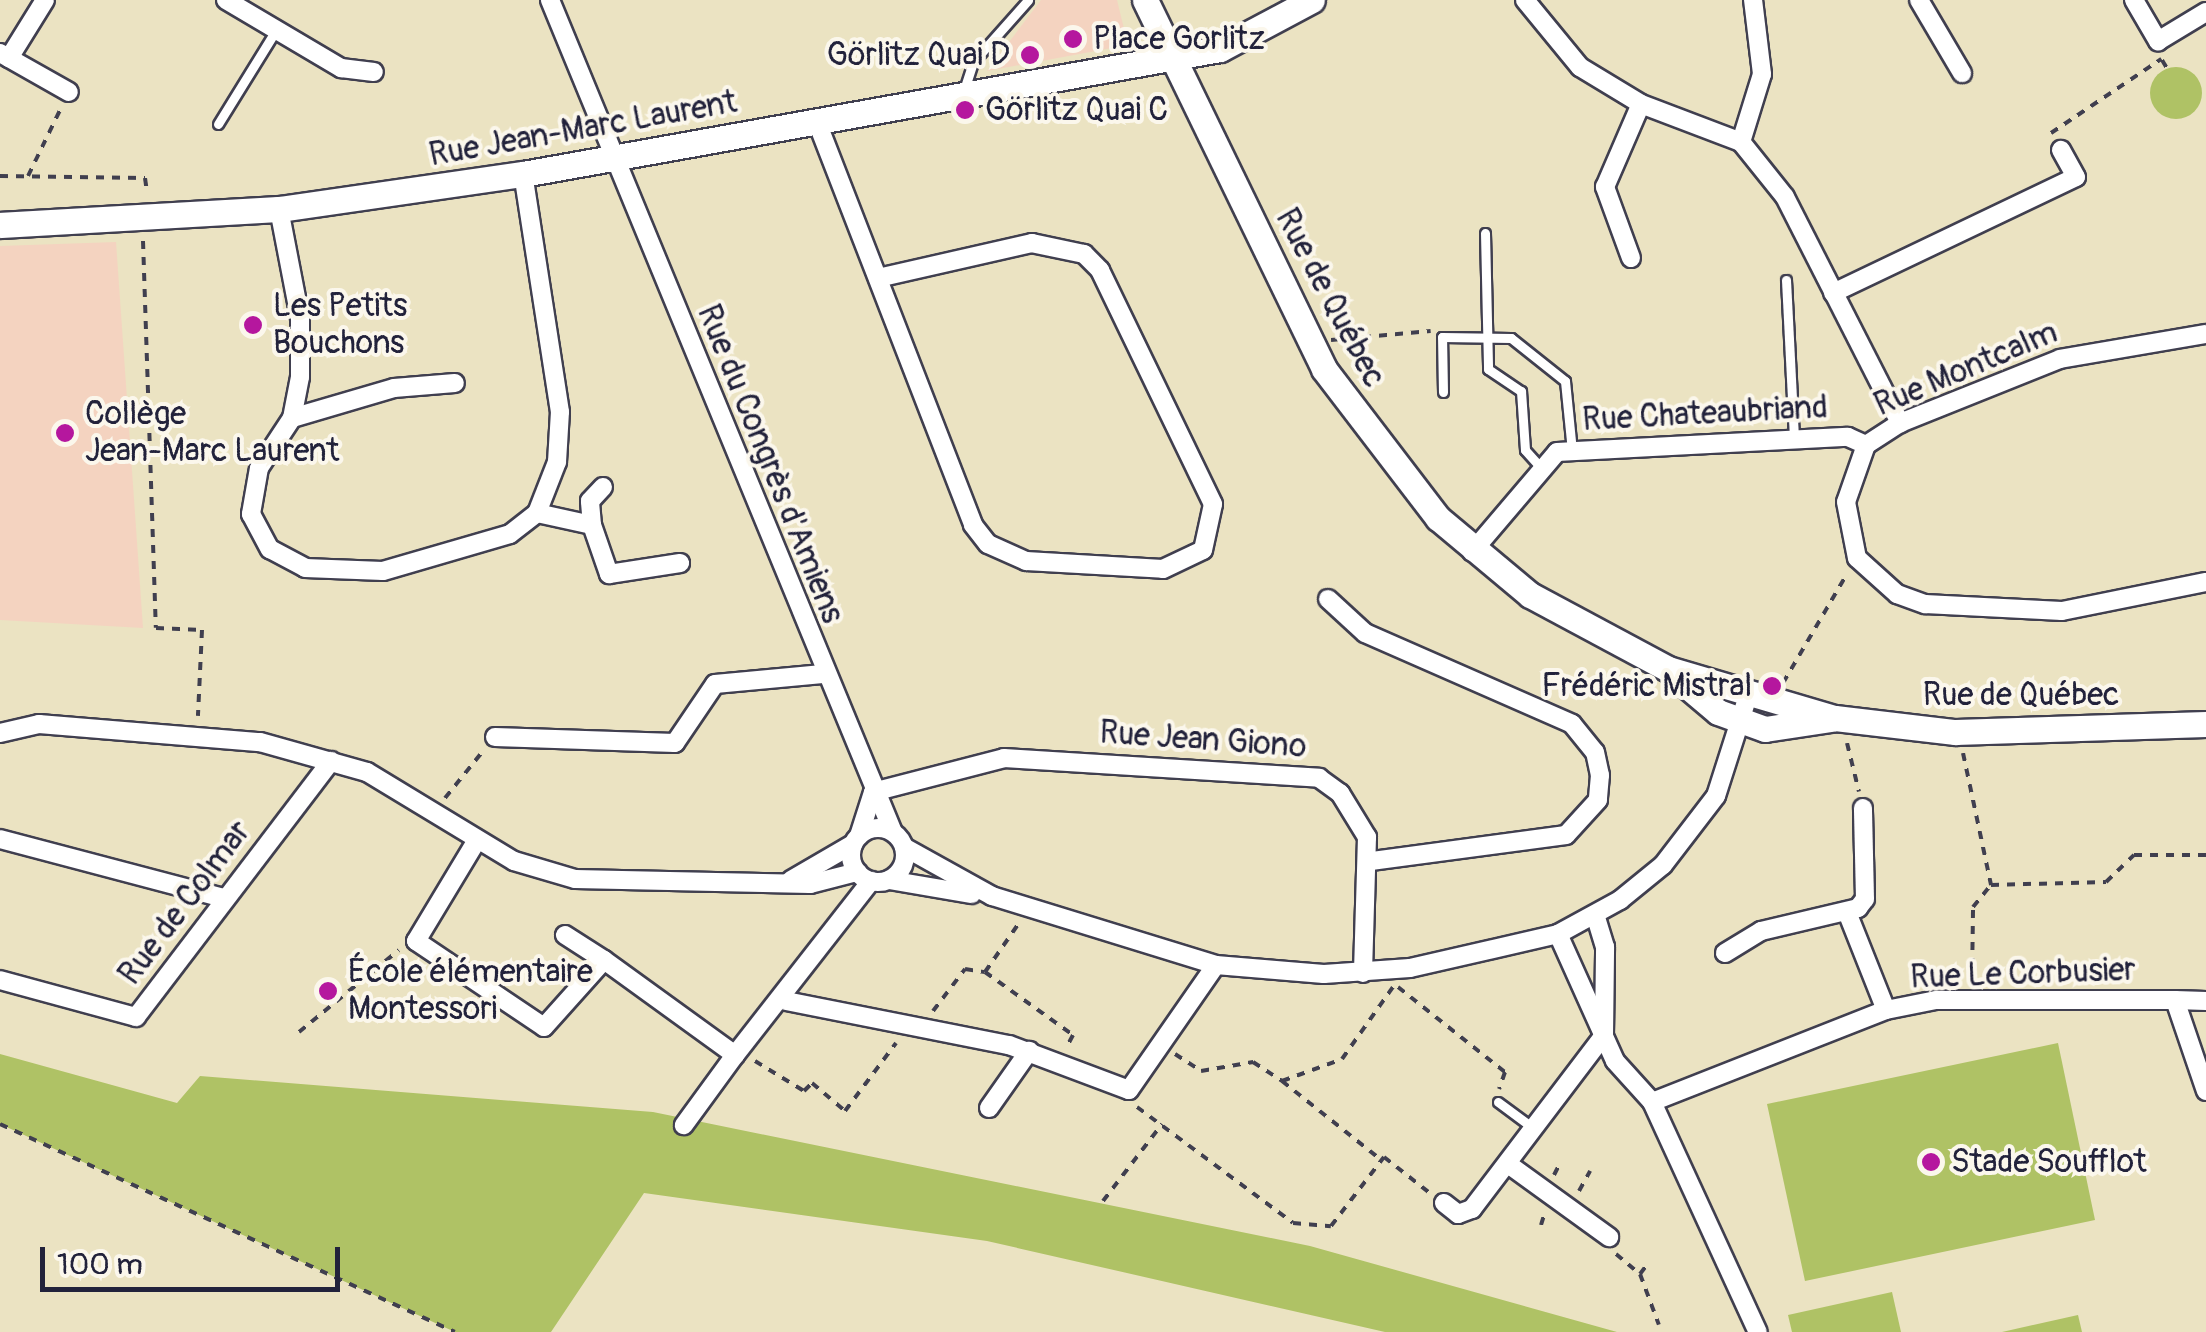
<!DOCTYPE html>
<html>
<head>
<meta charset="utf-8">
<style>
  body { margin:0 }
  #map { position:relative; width:2206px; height:1332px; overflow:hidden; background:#ebe3c2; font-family:Pangolin,sans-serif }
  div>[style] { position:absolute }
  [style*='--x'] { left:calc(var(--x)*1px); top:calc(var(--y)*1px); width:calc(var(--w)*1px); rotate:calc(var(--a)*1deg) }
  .built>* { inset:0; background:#f4d3c0 }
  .green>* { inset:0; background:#afc265 }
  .round { border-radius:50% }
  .path>* { height:4px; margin-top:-2px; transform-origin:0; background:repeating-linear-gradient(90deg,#403f4f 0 8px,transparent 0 16px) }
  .roads { filter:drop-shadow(2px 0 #403f4f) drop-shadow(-2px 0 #403f4f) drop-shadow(0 2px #403f4f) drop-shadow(0 -2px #403f4f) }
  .lane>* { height:9px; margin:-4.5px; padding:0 4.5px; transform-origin:4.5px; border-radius:4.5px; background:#fff }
  .street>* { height:18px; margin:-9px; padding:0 9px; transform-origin:9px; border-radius:9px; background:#fff }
  .street>.ring { margin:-9px; padding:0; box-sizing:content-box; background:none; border:18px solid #fff; border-radius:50% }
  .secondary>* { height:25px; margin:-12.5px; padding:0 12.5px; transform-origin:12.5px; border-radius:12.5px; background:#fff }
  .dots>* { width:28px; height:28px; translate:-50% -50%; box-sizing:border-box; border:5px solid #fbf7ec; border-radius:50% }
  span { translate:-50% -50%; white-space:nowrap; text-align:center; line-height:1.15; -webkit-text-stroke:8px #fbf7ec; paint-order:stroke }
  .poi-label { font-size:32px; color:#22223b }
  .left { translate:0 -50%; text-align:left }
  .right { translate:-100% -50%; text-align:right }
  .street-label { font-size:32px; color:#22223b }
  .scale { position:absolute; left:40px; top:1247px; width:300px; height:45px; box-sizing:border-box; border:5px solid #22223b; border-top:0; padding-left:12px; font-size:30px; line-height:35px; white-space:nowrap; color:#22223b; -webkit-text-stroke:8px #fbf7ec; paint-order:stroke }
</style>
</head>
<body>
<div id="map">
  <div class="built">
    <i style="clip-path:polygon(1041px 0,1117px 0,1128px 45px,987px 71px)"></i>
    <i style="clip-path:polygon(116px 242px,143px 628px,0 620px,0 246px)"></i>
  </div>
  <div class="green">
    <i class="round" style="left:2150px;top:67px;width:52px;height:52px"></i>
    <i style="clip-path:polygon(2058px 1043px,2095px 1220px,1805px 1281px,1767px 1104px)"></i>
    <i style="clip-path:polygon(0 1054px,177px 1103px,200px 1076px,653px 1112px,1310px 1246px,1617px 1332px,1385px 1332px,987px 1241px,644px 1193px,551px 1332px,455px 1332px,0 1124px)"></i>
    <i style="clip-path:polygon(1892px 1292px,1901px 1332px,1792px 1332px,1788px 1315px)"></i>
    <i style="clip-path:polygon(2078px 1315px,2082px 1332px,2002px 1332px)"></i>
  </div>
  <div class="path">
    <i style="--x:2162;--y:60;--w:12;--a:59"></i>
    <i style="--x:2051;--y:133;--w:133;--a:-33.9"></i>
    <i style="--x:0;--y:176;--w:145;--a:0.8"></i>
    <i style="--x:145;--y:178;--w:15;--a:82"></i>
    <i style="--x:28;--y:176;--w:73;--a:-64.1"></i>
    <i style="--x:143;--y:241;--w:387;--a:88.1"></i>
    <i style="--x:156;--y:628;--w:46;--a:2.5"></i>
    <i style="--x:202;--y:630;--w:86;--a:92.7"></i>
    <i style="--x:1331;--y:340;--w:100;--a:-5.1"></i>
    <i style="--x:1783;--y:683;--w:126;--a:-59.6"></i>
    <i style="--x:1847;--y:743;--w:50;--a:76.2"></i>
    <i style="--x:1963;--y:753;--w:135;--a:78"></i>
    <i style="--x:445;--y:798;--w:60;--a:-51"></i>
    <i style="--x:985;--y:972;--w:60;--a:-55.2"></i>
    <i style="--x:1972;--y:982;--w:75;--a:-89.2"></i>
    <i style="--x:1973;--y:907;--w:28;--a:-51"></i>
    <i style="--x:1991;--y:885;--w:115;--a:-1.5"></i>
    <i style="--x:2106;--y:882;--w:39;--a:-44"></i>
    <i style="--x:2134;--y:855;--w:72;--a:0"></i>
    <i style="--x:1398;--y:987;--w:137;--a:38.5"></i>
    <i style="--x:1505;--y:1072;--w:18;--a:109"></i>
    <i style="--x:933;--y:1011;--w:53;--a:-52.7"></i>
    <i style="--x:965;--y:969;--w:20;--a:9"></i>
    <i style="--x:985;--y:972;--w:108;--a:35.6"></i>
    <i style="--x:1073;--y:1035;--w:15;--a:118"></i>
    <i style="--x:299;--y:1032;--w:129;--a:-39.4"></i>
    <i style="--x:1175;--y:1054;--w:31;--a:33"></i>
    <i style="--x:1201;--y:1071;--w:53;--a:-9.8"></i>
    <i style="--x:1253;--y:1062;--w:35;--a:33"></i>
    <i style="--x:1282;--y:1081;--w:64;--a:-20.1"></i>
    <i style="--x:1342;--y:1059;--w:88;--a:-54.7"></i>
    <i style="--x:755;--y:1061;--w:57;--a:31.5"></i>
    <i style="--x:804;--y:1091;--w:11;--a:-45"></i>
    <i style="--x:812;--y:1083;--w:43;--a:40.3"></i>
    <i style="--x:845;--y:1111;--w:85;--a:-53.1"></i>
    <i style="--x:1282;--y:1081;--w:125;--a:38.5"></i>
    <i style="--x:1137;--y:1107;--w:194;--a:36.6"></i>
    <i style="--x:1293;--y:1223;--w:38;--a:5"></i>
    <i style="--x:1331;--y:1226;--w:87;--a:-52.5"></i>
    <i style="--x:1384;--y:1157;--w:60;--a:38.2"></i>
    <i style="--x:0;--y:1124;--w:500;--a:24.57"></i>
    <i style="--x:1554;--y:1175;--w:13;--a:-63"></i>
    <i style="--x:1579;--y:1191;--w:23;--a:-61"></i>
    <i style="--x:1103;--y:1201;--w:97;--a:-52.5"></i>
    <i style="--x:1541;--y:1225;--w:10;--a:-73"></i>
    <i style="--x:1616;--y:1254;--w:31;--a:40"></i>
    <i style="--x:1640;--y:1274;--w:10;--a:-53"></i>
    <i style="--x:1640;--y:1274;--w:54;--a:69.6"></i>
  </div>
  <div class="roads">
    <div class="lane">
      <i style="--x:963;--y:93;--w:33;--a:-72"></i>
      <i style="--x:973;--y:62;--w:83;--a:-48.4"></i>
      <i style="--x:218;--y:124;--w:110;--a:-58.3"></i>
      <i style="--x:1485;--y:233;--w:136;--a:88.7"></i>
      <i style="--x:1488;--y:369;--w:40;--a:34"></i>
      <i style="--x:1521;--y:391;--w:59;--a:86.1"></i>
      <i style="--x:1525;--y:450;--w:27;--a:48"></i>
      <i style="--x:1786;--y:280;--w:160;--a:87.1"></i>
      <i style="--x:1443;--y:392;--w:55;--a:-91"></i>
      <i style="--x:1442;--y:337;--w:69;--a:0.8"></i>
      <i style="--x:1511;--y:338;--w:69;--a:38.5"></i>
      <i style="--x:1565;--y:381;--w:70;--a:84.3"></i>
      <i style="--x:1498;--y:1102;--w:44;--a:36.6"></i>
    </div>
    <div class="street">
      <i style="--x:226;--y:0;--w:134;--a:30.6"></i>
      <i style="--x:341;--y:68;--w:33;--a:7"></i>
      <i style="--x:550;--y:0;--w:900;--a:67.6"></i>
      <i style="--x:1525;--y:0;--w:87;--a:50.6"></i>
      <i style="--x:1580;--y:67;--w:71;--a:31.2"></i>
      <i style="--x:1641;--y:104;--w:107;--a:20.8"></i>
      <i style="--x:1741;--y:142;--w:71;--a:-72.8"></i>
      <i style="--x:1762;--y:74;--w:75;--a:-96.9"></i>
      <i style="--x:1919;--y:0;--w:85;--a:59.5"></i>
      <i style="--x:2134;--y:0;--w:48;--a:59.7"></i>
      <i style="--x:2158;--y:41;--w:56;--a:-31.1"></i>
      <i style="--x:0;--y:53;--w:79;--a:29.5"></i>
      <i style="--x:9;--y:58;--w:68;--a:-58.2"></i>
      <i style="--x:817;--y:122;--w:432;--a:68.8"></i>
      <i style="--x:973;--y:525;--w:24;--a:52"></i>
      <i style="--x:988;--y:544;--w:42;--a:24.1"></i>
      <i style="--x:1026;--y:561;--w:137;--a:3.3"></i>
      <i style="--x:1163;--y:569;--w:44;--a:-25.4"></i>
      <i style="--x:1203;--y:550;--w:47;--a:-77.7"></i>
      <i style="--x:1213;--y:504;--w:260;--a:-115.8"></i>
      <i style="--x:1100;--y:270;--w:23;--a:-135"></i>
      <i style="--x:1084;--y:254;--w:53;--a:-168.1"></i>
      <i style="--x:1032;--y:243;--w:158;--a:167.2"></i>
      <i style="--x:1741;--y:142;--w:70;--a:51.3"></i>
      <i style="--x:1785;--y:197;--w:254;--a:63"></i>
      <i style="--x:279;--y:209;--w:111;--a:79.1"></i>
      <i style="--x:300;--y:318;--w:59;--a:90"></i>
      <i style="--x:300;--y:377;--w:42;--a:101"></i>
      <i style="--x:292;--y:418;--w:60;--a:123.4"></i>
      <i style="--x:259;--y:468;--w:47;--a:99.9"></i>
      <i style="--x:251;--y:514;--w:40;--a:62"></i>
      <i style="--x:270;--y:549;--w:40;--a:28"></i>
      <i style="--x:305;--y:568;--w:78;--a:2.2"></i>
      <i style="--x:383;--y:571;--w:132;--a:-16.2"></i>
      <i style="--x:510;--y:534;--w:34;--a:-38"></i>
      <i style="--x:537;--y:513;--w:55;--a:-68.6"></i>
      <i style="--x:557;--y:462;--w:50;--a:-86.6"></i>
      <i style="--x:560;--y:412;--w:241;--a:-98.8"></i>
      <i style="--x:1631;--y:258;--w:76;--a:-110.1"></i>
      <i style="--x:1605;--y:187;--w:90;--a:-66.6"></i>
      <i style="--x:1833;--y:293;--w:269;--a:-25.5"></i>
      <i style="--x:2076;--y:177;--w:31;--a:-119"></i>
      <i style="--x:2206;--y:334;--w:148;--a:170.3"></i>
      <i style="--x:2060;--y:359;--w:172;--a:158.2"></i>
      <i style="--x:1900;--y:423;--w:40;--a:147.1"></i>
      <i style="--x:1866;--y:445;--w:60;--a:109.3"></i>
      <i style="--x:1846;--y:502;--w:57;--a:78.9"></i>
      <i style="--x:1857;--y:558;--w:54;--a:42"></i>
      <i style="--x:1897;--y:594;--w:30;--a:20"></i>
      <i style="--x:1925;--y:604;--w:137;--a:2.9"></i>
      <i style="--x:2062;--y:611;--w:147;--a:-11.4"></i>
      <i style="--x:292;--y:418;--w:106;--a:-16.4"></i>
      <i style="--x:394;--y:388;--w:61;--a:-4.7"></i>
      <i style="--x:537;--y:513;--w:56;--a:12.3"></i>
      <i style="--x:592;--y:525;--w:52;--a:70.9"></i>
      <i style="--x:609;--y:574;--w:72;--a:-8.8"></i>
      <i style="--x:592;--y:525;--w:24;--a:-95"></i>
      <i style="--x:590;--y:501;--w:19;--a:-47"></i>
      <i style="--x:1472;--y:552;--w:131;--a:-49.6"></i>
      <i style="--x:1557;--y:452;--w:291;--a:-3"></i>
      <i style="--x:1848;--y:437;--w:20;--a:24"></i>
      <i style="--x:1328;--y:599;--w:50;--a:42.6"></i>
      <i style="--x:1365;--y:633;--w:226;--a:23.7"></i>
      <i style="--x:1572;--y:724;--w:36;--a:51"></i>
      <i style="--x:1595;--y:752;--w:24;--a:78"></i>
      <i style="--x:1600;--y:775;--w:25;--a:95"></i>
      <i style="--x:1598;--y:800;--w:47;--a:132.4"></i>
      <i style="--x:1566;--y:835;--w:197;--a:172.4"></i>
      <i style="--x:0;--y:733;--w:40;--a:-13"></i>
      <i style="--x:39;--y:724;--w:222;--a:4.7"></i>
      <i style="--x:260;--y:742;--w:111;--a:15.7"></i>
      <i style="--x:367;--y:772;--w:172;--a:31.2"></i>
      <i style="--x:514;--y:861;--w:64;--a:16.4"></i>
      <i style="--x:575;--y:879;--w:235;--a:1.2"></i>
      <i style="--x:810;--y:884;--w:49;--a:-14.3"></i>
      <i style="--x:495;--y:737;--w:180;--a:1.9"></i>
      <i style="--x:675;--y:743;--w:71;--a:-55.9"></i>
      <i style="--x:715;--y:684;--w:108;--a:-5.3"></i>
      <i style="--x:873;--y:792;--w:135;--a:-14.5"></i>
      <i style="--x:1004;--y:758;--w:316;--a:3.6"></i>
      <i style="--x:1319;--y:778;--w:26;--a:36"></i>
      <i style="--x:1340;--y:793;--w:52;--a:58.5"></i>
      <i style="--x:1367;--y:837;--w:136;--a:91.7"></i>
      <i class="ring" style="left:851px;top:828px;width:36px;height:36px"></i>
      <i style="--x:859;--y:836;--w:46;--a:-72.3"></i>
      <i style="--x:0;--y:839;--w:232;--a:14.8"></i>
      <i style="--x:477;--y:840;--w:118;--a:121.1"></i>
      <i style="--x:416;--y:941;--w:154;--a:33.9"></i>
      <i style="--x:544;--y:1027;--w:90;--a:-48.2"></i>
      <i style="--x:604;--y:960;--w:162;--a:35.9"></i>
      <i style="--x:735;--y:1055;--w:87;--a:126.1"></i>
      <i style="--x:904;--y:847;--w:101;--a:29.1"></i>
      <i style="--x:992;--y:896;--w:234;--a:17.1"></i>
      <i style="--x:1216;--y:965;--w:108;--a:4.8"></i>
      <i style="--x:1324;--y:974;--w:86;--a:-4"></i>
      <i style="--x:1410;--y:968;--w:152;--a:-12.9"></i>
      <i style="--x:1558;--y:934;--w:71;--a:-28.7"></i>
      <i style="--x:1620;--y:900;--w:55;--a:-39.1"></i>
      <i style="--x:1663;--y:865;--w:87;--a:-52.5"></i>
      <i style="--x:1716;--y:796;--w:105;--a:-72.3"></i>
      <i style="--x:791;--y:880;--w:72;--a:-30.1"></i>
      <i style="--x:889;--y:880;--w:84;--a:9.6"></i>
      <i style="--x:1847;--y:912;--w:105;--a:68.3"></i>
      <i style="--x:1558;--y:934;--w:139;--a:65.8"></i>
      <i style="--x:1615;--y:1061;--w:55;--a:47.9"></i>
      <i style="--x:1652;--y:1102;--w:253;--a:65.3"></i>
      <i style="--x:565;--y:935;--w:46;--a:32.7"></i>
      <i style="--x:1725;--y:953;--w:42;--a:-31.4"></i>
      <i style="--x:1761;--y:931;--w:100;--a:-13.3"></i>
      <i style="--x:1858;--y:908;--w:11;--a:-52"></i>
      <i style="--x:1865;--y:899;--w:91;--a:-91.3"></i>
      <i style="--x:0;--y:980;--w:141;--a:15.2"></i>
      <i style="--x:136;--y:1017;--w:322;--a:-52.7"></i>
      <i style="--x:786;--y:1001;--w:227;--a:11.2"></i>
      <i style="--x:1009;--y:1045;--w:128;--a:20.6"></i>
      <i style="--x:1129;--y:1090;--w:152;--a:-55.2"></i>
      <i style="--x:2206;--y:1001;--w:31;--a:-178"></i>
      <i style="--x:2175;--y:1000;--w:96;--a:71.2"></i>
      <i style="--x:735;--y:1055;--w:221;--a:-52"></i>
      <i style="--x:1652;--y:1102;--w:251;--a:-21.5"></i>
      <i style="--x:1886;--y:1010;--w:51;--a:-11.3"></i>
      <i style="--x:1936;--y:1000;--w:239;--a:0"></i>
      <i style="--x:989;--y:1108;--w:70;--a:-54.9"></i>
      <i style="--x:1508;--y:1164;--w:125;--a:35.9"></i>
      <i style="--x:1444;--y:1203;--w:18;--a:38"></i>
      <i style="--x:1458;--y:1214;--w:15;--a:-20"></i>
      <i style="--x:1472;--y:1209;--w:218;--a:-52.8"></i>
      <i style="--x:1604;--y:1035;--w:88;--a:-89.3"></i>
      <i style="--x:1605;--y:947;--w:31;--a:-107"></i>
    </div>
    <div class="secondary">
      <i style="--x:1145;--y:0;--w:410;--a:64.1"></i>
      <i style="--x:1324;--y:369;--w:188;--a:52.6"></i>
      <i style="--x:1438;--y:518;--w:120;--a:39.9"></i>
      <i style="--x:1530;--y:595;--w:157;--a:28.2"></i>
      <i style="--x:1668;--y:669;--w:174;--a:16.4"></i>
      <i style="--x:1835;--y:718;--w:121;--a:6.7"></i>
      <i style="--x:1955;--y:732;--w:251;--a:-1.8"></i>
      <i style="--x:0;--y:225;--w:279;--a:-3.3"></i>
      <i style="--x:279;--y:209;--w:246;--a:-8.2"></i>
      <i style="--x:523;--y:174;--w:708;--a:-10.17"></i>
      <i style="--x:1220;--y:49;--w:104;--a:-28"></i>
      <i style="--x:1674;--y:675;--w:57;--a:40.1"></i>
      <i style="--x:1718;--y:712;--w:50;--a:19.9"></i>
      <i style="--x:1765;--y:729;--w:67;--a:-8.6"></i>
    </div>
  </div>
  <div class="dots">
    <i style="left:1073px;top:39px;background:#b5179e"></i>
    <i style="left:1030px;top:55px;background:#b5179e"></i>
    <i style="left:965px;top:110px;background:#b5179e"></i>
    <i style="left:253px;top:325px;background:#b5179e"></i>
    <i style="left:65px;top:433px;background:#b5179e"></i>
    <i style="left:1772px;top:686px;background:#b5179e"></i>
    <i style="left:328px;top:991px;background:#b5179e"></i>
    <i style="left:1931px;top:1162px;background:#b5179e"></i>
  </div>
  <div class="poi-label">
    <span class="left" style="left:1093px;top:39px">Place Gorlitz</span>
    <span class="right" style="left:1010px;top:55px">Görlitz Quai D</span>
    <span class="left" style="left:985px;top:110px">Görlitz Quai C</span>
    <span class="left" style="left:273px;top:325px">Les Petits<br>Bouchons</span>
    <span class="left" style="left:85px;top:433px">Collège<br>Jean-Marc Laurent</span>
    <span class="right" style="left:1752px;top:686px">Frédéric Mistral</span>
    <span class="left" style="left:348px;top:991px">École élémentaire<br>Montessori</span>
    <span class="left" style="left:1951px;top:1162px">Stade Soufflot</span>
  </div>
  <div class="street-label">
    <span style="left:583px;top:129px;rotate:-10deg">Rue Jean-Marc Laurent</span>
    <span style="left:1330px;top:298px;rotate:62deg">Rue de Québec</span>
    <span style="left:1966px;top:369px;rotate:-23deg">Rue Montcalm</span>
    <span style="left:1705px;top:414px;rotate:-3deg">Rue Chateaubriand</span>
    <span style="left:770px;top:464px;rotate:68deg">Rue du Congrès d'Amiens</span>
    <span style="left:2021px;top:695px">Rue de Québec</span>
    <span style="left:1203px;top:740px;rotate:4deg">Rue Jean Giono</span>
    <span style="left:185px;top:903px;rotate:-53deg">Rue de Colmar</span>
    <span style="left:2023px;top:974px;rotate:-2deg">Rue Le Corbusier</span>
  </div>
  <div class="scale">100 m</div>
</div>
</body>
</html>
